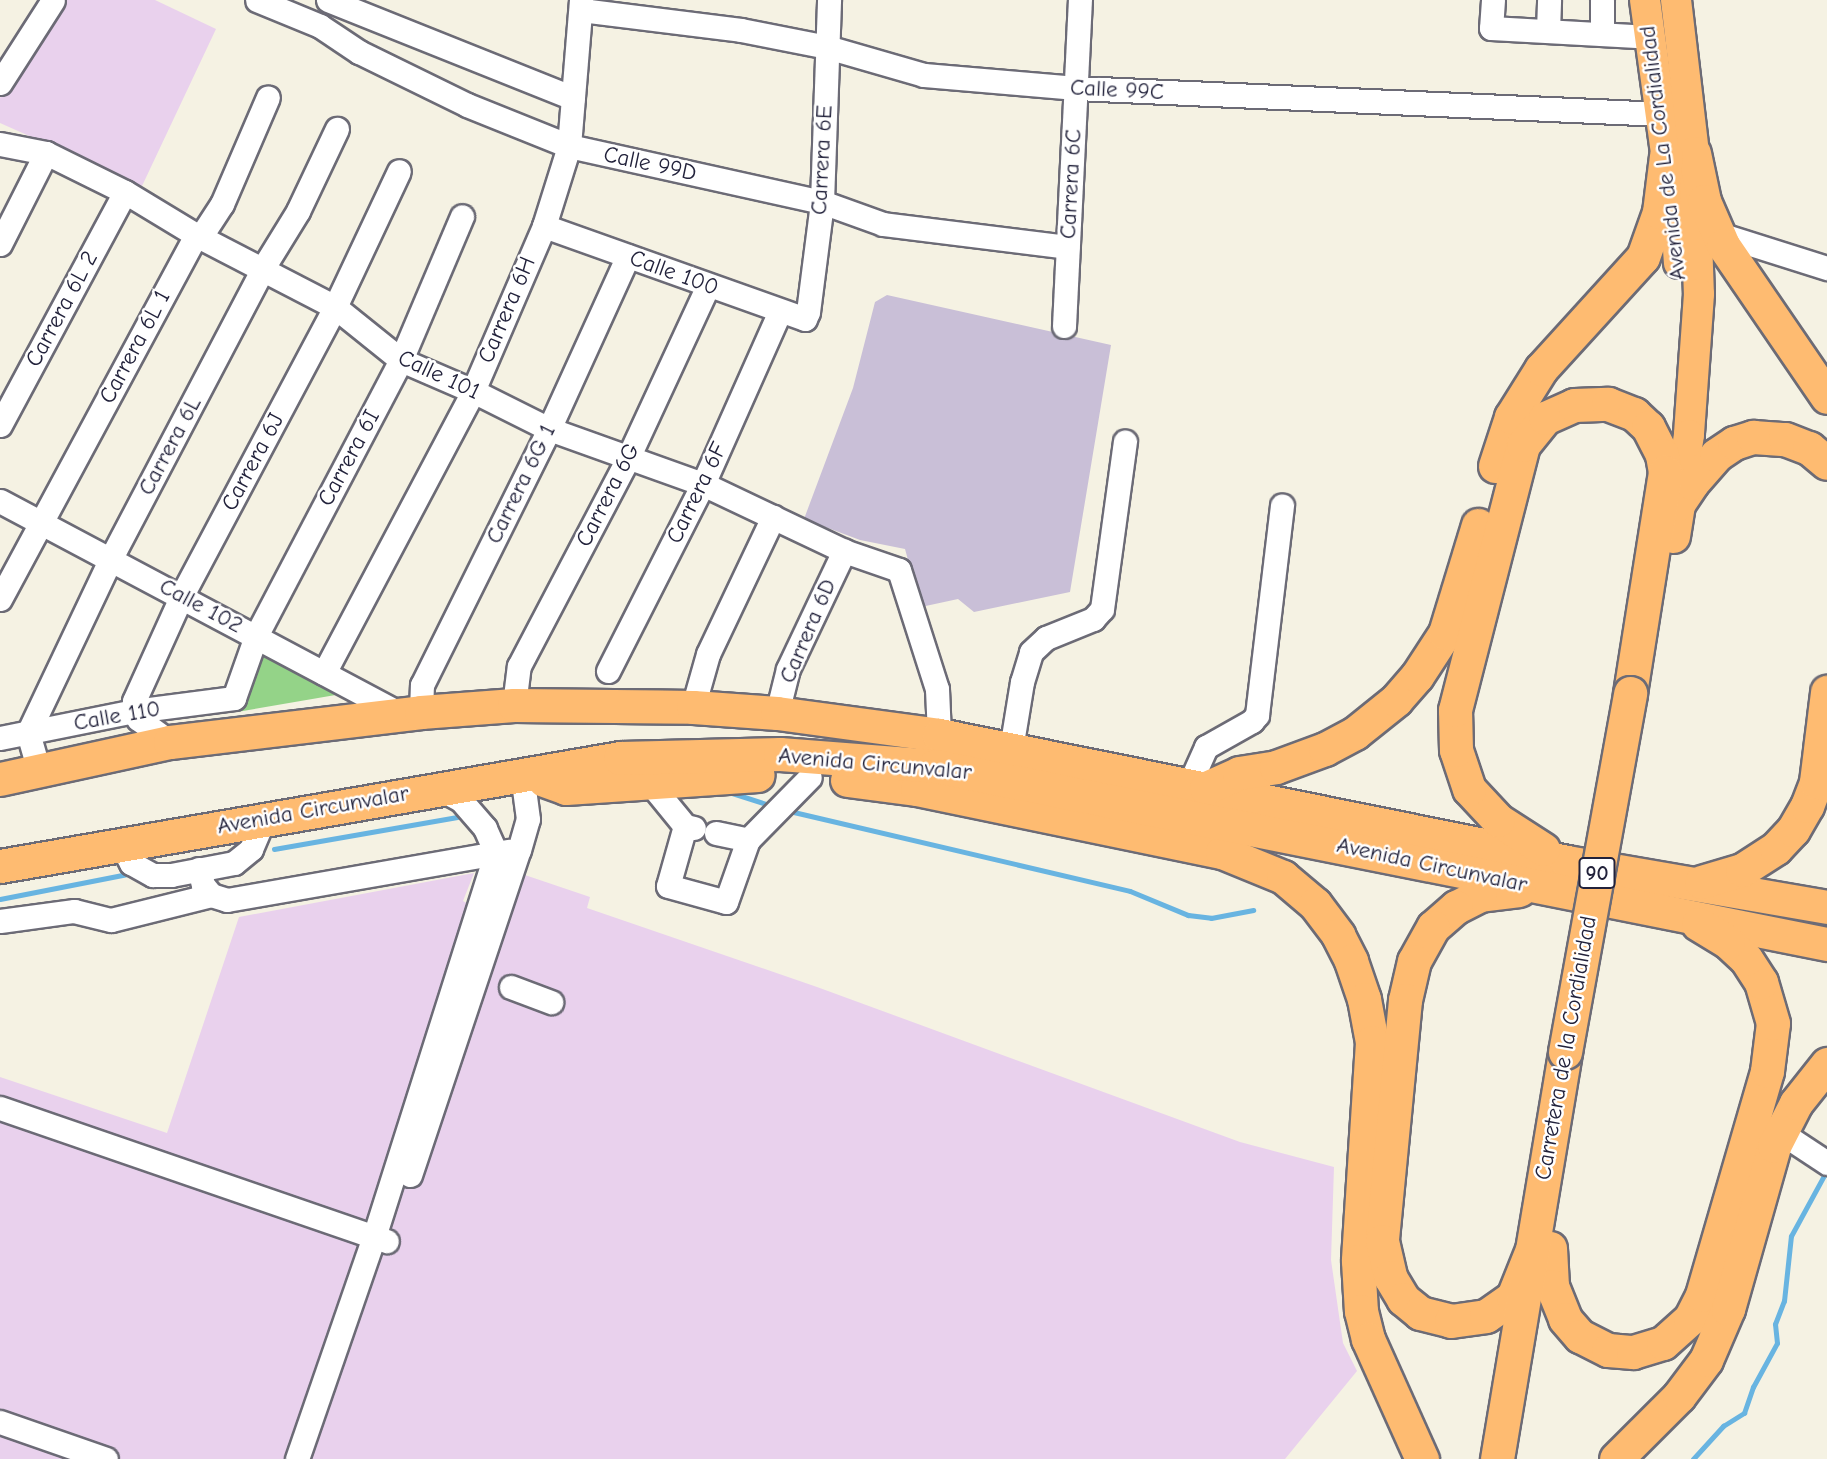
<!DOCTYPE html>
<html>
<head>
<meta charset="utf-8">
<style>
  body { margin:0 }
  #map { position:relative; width:1827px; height:1459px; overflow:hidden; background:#f5f2e3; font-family:"Comic Neue",sans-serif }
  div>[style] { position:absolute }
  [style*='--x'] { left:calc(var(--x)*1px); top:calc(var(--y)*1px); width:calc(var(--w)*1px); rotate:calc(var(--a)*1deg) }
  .built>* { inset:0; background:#e9d1ed }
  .industrial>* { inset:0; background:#c9bfd7 }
  .green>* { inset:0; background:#94d388 }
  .stream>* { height:5px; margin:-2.5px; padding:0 2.5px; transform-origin:2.5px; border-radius:2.5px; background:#68b4e1 }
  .roads { filter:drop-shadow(2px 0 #6c6b76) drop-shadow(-2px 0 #6c6b76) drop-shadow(0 2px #6c6b76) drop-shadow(0 -2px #6c6b76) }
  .minor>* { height:23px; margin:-11.5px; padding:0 11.5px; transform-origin:11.5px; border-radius:11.5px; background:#fff }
  .major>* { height:30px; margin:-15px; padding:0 15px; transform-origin:15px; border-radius:15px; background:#febb71 }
  .highway>* { height:33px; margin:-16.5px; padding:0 16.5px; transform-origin:16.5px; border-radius:16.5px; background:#febb71 }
  .bridges { filter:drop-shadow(2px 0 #6c6b76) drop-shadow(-2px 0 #6c6b76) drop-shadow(0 2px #6c6b76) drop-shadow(0 -2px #6c6b76) }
  .highway-bridge>* { height:33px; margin:-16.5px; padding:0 16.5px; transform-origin:16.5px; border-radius:16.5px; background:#febb71 }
  span { translate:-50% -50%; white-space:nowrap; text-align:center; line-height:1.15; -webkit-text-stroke:5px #fff; paint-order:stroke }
  .shield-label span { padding:2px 5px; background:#fff; border:2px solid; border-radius:5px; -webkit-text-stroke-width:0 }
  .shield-label { font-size:21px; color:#22223b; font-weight:700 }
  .street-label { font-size:23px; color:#22223b }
</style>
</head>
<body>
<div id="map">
  <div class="built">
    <i style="clip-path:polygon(62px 0,155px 0,216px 29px,142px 186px,0 123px,0 98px)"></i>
    <i style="clip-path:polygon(474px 873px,463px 901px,470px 905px,519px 873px,590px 897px,587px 908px,817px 987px,1240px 1142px,1334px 1167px,1331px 1260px,1343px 1343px,1357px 1371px,1285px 1459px,0 1459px,0 1077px,167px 1133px,239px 917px)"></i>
  </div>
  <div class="industrial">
    <i style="clip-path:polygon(887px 295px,1111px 345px,1070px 592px,974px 612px,958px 599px,921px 607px,905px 549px,860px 540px,804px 519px,853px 388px,875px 302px)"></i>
  </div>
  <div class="green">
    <i style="clip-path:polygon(256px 650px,353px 692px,237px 712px)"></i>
  </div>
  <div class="stream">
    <i style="--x:732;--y:793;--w:42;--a:18"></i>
    <i style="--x:785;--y:810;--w:354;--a:13.2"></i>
    <i style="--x:1130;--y:891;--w:63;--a:22.5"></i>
    <i style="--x:1188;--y:915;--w:23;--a:7"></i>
    <i style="--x:1211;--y:918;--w:43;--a:-10.8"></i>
    <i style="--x:274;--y:849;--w:186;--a:-9.9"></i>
    <i style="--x:0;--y:899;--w:135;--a:-11.1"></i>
    <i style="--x:1693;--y:1459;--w:45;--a:-47.7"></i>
    <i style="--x:1723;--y:1426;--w:25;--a:-32"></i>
    <i style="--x:1744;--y:1413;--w:28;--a:-71"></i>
    <i style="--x:1753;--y:1387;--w:50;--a:-61.4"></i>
    <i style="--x:1777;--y:1343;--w:19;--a:-96"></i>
    <i style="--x:1775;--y:1324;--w:25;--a:-69"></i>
    <i style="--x:1784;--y:1301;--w:65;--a:-83.9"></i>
    <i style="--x:1791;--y:1236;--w:75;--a:-61.4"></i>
  </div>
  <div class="roads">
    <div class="minor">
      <i style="--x:257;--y:0;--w:68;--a:22.4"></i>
      <i style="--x:320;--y:26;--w:47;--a:33.7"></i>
      <i style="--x:359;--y:52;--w:120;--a:26.1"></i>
      <i style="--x:467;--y:105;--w:110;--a:21.9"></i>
      <i style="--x:569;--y:146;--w:259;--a:12.5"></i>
      <i style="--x:822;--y:202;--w:65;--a:19.8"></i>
      <i style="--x:883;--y:224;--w:186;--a:7.1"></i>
      <i style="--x:328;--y:0;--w:264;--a:21.8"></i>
      <i style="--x:1493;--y:0;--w:28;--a:94"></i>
      <i style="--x:1491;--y:28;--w:159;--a:3.2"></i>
      <i style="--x:1602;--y:0;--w:34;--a:90"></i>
      <i style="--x:581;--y:10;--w:161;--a:7.1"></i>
      <i style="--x:741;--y:30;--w:88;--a:11.2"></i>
      <i style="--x:827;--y:47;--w:101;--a:16.1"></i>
      <i style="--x:924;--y:75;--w:153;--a:4.9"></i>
      <i style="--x:1076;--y:88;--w:586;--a:2.54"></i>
      <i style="--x:1548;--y:31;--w:31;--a:-88"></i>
      <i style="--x:0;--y:83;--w:98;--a:-57.4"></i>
      <i style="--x:0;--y:144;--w:47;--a:11.1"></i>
      <i style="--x:46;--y:153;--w:88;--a:26.3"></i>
      <i style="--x:125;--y:192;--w:83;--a:31.2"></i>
      <i style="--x:196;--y:235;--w:157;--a:27.4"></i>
      <i style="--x:335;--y:307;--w:85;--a:38.8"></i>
      <i style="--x:401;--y:360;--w:78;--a:23.3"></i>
      <i style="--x:473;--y:391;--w:85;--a:26.6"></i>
      <i style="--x:549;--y:429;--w:164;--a:19.7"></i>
      <i style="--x:703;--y:484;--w:156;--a:25.4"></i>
      <i style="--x:844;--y:551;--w:58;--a:19.1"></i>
      <i style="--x:899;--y:570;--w:125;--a:72.3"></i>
      <i style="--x:937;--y:689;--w:46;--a:87.5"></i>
      <i style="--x:544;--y:226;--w:277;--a:19.6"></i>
      <i style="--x:805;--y:319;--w:8;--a:-67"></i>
      <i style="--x:808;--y:312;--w:111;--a:-82.7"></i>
      <i style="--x:822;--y:202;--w:202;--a:-88"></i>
      <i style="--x:1719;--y:234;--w:113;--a:17.5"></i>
      <i style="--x:0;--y:244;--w:102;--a:-63.2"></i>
      <i style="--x:1064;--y:326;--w:326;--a:-87.2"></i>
      <i style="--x:0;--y:425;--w:264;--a:-61.8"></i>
      <i style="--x:0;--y:501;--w:453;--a:28"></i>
      <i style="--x:0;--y:599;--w:413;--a:-61.7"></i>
      <i style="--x:196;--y:235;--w:7;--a:-16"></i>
      <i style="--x:203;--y:233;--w:35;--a:-57"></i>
      <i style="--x:222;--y:204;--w:116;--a:-66.7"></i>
      <i style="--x:608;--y:671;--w:210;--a:-63.1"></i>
      <i style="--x:703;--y:484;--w:189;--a:-66"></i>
      <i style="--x:324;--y:673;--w:319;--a:-62.1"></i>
      <i style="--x:473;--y:391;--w:180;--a:-66.7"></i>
      <i style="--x:544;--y:226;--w:84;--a:-72.6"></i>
      <i style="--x:569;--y:146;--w:146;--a:-85.3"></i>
      <i style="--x:514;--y:705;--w:39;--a:-83"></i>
      <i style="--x:519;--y:666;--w:235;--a:-62.3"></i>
      <i style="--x:628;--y:458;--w:190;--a:-65.1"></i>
      <i style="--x:693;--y:707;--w:55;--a:-74.2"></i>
      <i style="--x:708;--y:654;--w:152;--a:-64.6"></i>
      <i style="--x:421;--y:712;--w:27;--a:-88"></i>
      <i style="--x:422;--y:685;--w:286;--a:-63.6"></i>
      <i style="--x:549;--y:429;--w:190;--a:-65.5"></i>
      <i style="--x:777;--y:713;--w:45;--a:-76"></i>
      <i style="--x:788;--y:669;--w:131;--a:-64.6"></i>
      <i style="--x:0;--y:738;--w:137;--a:-11.4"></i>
      <i style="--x:134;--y:711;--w:101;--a:-7.4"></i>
      <i style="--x:234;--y:698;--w:66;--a:-70.5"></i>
      <i style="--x:256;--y:636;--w:312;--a:-62.3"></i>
      <i style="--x:401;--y:360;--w:156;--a:-67"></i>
      <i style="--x:170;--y:742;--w:39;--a:-144"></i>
      <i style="--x:138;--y:719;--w:18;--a:-103"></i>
      <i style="--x:134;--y:701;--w:116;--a:-65.6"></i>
      <i style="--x:182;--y:595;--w:326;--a:-62"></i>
      <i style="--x:335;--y:307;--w:150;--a:-64.8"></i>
      <i style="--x:1011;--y:749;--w:68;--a:-80.7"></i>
      <i style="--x:1022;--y:682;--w:31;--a:-73"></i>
      <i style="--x:1031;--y:652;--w:21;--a:-43"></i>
      <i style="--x:1046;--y:638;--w:51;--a:-22"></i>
      <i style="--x:1093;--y:619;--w:13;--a:-48"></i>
      <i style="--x:1102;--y:609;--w:169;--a:-82.2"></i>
      <i style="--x:39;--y:771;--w:40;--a:-106"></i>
      <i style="--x:28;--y:733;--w:194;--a:-64.6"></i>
      <i style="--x:111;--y:558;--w:327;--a:-62.3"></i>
      <i style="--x:263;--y:268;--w:67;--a:-58.4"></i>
      <i style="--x:298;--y:211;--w:91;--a:-64.6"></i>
      <i style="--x:649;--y:782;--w:57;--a:50.7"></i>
      <i style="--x:685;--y:826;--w:9;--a:13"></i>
      <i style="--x:1189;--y:785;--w:42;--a:-65.9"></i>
      <i style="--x:1206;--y:747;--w:53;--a:-29.5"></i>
      <i style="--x:1252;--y:721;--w:8;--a:-50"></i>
      <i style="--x:1257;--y:715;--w:211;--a:-83.2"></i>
      <i style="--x:685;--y:826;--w:62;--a:105.8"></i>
      <i style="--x:668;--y:886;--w:60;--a:15.4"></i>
      <i style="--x:726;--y:902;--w:66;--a:-70.5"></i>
      <i style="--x:716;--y:833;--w:33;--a:12"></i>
      <i style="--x:748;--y:840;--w:88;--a:-45.5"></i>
      <i style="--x:120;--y:843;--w:23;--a:61"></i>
      <i style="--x:131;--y:863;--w:25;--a:29"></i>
      <i style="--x:153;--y:875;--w:18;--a:0"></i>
      <i style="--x:171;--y:875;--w:64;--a:-10.8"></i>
      <i style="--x:234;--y:863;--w:22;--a:-39"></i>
      <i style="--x:251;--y:849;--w:34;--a:-67"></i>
      <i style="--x:199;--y:869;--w:16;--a:76"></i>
      <i style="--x:203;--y:885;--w:13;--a:51"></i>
      <i style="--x:211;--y:895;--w:17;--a:17"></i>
      <i style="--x:227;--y:900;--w:286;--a:-9.9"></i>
      <i style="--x:0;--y:921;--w:75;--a:-7.7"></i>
      <i style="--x:74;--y:911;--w:38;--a:14"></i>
      <i style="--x:111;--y:920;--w:103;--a:-14"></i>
      <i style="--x:511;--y:987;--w:43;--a:20.6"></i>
      <i style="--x:0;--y:1108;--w:409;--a:19"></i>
      <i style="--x:1780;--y:1132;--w:56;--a:33.4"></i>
      <i style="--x:410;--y:1175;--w:343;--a:-71.5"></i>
      <i style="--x:519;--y:850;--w:32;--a:-74"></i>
      <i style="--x:528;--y:819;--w:45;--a:-97.6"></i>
      <i style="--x:0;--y:1422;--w:112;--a:19.2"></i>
      <i style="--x:297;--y:1459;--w:235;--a:-70.9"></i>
      <i style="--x:374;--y:1237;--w:403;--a:-72.4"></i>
      <i style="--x:496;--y:853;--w:27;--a:-114"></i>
      <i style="--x:485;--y:828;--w:37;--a:-131"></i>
      <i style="--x:461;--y:800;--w:24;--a:-152"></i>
    </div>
    <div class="major">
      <i style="--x:1645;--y:0;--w:237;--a:82.2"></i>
      <i style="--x:1677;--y:235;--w:28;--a:86"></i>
      <i style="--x:1676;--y:0;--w:154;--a:83.3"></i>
      <i style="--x:1694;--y:153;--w:141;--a:88"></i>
      <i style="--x:1699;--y:294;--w:141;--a:94.1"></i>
      <i style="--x:1689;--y:435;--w:70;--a:99.1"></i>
    </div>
    <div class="highway">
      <i style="--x:1694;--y:153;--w:49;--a:78.2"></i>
      <i style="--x:1704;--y:201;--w:48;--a:66.6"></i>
      <i style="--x:1723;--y:245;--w:184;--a:55.6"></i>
      <i style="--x:1495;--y:466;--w:52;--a:-71.9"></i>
      <i style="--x:1511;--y:417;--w:57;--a:-58"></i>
      <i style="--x:1541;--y:369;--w:151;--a:-47.7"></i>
      <i style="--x:1643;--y:257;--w:48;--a:-70.4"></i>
      <i style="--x:1659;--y:212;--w:56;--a:-82.9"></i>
      <i style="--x:1673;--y:536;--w:32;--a:-81"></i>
      <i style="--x:1678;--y:504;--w:25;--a:-56"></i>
      <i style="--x:1692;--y:483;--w:37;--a:-49"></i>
      <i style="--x:1716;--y:455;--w:22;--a:-34"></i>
      <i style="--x:1734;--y:443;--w:20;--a:-18"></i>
      <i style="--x:1753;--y:437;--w:32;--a:4"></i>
      <i style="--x:1785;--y:439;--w:26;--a:21"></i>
      <i style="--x:1809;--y:448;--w:23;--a:40"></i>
      <i style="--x:0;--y:779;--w:174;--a:-12.3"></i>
      <i style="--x:170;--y:742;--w:253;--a:-6.8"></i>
      <i style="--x:421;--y:712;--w:93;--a:-4.3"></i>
      <i style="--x:514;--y:705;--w:179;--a:0.6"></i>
      <i style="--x:693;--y:707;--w:84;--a:4.1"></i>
      <i style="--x:777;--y:713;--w:163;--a:7.7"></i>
      <i style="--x:939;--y:735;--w:641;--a:11.43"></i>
      <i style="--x:1567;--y:862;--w:264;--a:9.8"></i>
      <i style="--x:544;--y:780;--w:23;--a:20"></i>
      <i style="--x:566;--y:788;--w:192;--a:-3.9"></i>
      <i style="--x:847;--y:780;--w:71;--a:7.3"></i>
      <i style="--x:917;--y:789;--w:311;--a:11.7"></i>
      <i style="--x:1222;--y:852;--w:66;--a:22.3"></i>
      <i style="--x:1283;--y:877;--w:42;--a:40.2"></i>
      <i style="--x:1315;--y:904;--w:39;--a:53"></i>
      <i style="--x:1338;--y:935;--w:29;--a:63"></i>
      <i style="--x:1351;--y:961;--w:40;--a:71.1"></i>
      <i style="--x:1364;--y:999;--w:44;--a:79.5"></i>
      <i style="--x:1372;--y:1042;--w:219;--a:93.7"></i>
      <i style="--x:1358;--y:1261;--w:50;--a:86.6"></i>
      <i style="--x:1361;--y:1311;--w:29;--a:76"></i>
      <i style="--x:1368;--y:1339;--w:132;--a:65.8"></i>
      <i style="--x:1206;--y:788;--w:36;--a:-24"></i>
      <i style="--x:1239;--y:773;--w:37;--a:-9"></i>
      <i style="--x:1276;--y:767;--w:52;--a:-20.2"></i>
      <i style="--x:1325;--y:749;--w:34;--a:-28"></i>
      <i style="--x:1355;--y:733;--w:53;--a:-38.8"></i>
      <i style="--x:1396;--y:700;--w:32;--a:-49"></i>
      <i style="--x:1417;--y:676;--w:51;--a:-56.9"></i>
      <i style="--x:1445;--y:633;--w:113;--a:-73"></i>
      <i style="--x:1543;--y:849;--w:54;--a:-147.2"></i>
      <i style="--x:1498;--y:820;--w:42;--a:-133.1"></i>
      <i style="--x:1469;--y:789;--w:41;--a:-108.4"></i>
      <i style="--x:1456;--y:750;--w:40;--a:-91.4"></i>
      <i style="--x:1455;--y:710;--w:274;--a:-75.6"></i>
      <i style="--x:1523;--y:445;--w:35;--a:-51"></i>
      <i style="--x:1545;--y:418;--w:32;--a:-24"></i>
      <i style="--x:1574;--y:405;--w:34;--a:-2"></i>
      <i style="--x:1608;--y:404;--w:28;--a:21"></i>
      <i style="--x:1634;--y:414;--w:19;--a:43"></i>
      <i style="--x:1648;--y:427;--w:31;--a:63"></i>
      <i style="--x:1662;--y:455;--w:17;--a:80"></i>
      <i style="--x:1665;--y:472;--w:224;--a:99"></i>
      <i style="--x:0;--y:866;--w:629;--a:-9.88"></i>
      <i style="--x:620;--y:758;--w:160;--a:-1.4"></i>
      <i style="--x:780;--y:754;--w:155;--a:4.4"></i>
      <i style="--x:935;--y:766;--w:910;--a:11.29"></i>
      <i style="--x:1701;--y:882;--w:43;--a:-16.3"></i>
      <i style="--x:1742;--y:870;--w:40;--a:-32.9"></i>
      <i style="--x:1776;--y:848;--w:25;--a:-47"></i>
      <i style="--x:1793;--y:830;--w:28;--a:-60"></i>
      <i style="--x:1807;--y:806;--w:26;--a:-69"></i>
      <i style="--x:1816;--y:782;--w:91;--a:-83"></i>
      <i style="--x:1519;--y:890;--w:39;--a:173"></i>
      <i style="--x:1480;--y:895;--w:27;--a:153"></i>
      <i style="--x:1456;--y:907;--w:30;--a:139"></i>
      <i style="--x:1433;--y:927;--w:39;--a:119"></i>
      <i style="--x:1414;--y:961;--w:40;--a:103"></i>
      <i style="--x:1405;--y:1000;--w:242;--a:95.5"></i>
      <i style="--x:1382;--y:1241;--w:37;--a:77"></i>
      <i style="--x:1390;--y:1277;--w:26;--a:59"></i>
      <i style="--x:1403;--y:1299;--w:22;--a:39"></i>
      <i style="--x:1420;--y:1313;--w:32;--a:14"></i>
      <i style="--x:1451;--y:1321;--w:35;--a:-8"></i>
      <i style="--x:1486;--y:1316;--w:33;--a:-35"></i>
      <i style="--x:1513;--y:1297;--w:54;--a:-68.2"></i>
      <i style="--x:1550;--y:1248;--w:38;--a:87"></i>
      <i style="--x:1552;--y:1286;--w:35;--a:68"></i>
      <i style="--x:1565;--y:1319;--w:23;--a:49"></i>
      <i style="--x:1580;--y:1336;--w:31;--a:27"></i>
      <i style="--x:1608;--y:1350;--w:25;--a:5"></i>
      <i style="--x:1633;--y:1352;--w:31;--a:-17"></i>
      <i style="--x:1663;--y:1343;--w:36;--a:-42"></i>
      <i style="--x:1690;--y:1319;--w:27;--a:-63"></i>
      <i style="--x:1702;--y:1295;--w:233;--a:-73.8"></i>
      <i style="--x:1767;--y:1071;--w:48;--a:-82.9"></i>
      <i style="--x:1773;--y:1023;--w:43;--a:-106.3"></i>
      <i style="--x:1761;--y:982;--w:27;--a:-123"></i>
      <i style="--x:1746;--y:959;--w:25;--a:-137"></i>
      <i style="--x:1728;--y:942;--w:35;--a:-149"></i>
      <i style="--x:1497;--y:1459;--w:413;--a:-80.5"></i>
      <i style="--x:1616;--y:1459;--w:89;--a:-45"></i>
      <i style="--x:1679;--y:1396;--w:45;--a:-53.1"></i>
      <i style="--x:1706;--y:1360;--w:56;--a:-66.7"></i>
      <i style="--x:1728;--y:1309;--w:169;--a:-74.2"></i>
      <i style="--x:1774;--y:1146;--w:48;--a:-62.9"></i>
      <i style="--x:1796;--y:1103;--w:50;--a:-51.5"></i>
    </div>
  </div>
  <div class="bridges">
    <div class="highway-bridge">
      <i style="--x:1565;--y:1052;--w:365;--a:-79.7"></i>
    </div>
  </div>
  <div class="shield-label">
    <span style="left:1597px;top:873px">90</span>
  </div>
  <div class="street-label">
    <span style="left:1117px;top:90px;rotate:3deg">Calle 99C</span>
    <span style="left:1663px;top:153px;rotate:-97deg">Avenida de La Cordialidad</span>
    <span style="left:822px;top:160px;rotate:-87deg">Carrera 6E</span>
    <span style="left:650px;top:164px;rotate:12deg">Calle 99D</span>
    <span style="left:1071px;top:184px;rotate:-87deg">Carrera 6C</span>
    <span style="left:674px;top:273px;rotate:20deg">Calle 100</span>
    <span style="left:62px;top:309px;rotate:-62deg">Carrera 6L 2</span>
    <span style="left:507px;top:310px;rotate:-67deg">Carrera 6H</span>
    <span style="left:135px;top:347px;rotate:-62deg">Carrera 6L 1</span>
    <span style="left:439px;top:375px;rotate:25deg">Calle 101</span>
    <span style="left:170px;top:446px;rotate:-62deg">Carrera 6L</span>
    <span style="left:349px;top:458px;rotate:-62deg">Carrera 6I</span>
    <span style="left:253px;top:462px;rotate:-62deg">Carrera 6J</span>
    <span style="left:521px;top:484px;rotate:-64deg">Carrera 6G 1</span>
    <span style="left:697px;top:493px;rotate:-64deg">Carrera 6F</span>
    <span style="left:608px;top:495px;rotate:-63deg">Carrera 6G</span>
    <span style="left:201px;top:606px;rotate:28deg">Calle 102</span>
    <span style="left:808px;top:631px;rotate:-67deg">Carrera 6D</span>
    <span style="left:117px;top:716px;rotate:-10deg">Calle 110</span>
    <span style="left:875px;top:764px;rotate:5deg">Avenida Circunvalar</span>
    <span style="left:313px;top:810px;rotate:-10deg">Avenida Circunvalar</span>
    <span style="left:1432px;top:865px;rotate:12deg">Avenida Circunvalar</span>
    <span style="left:1566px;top:1048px;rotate:-80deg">Carretera de la Cordialidad</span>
  </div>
</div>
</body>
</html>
